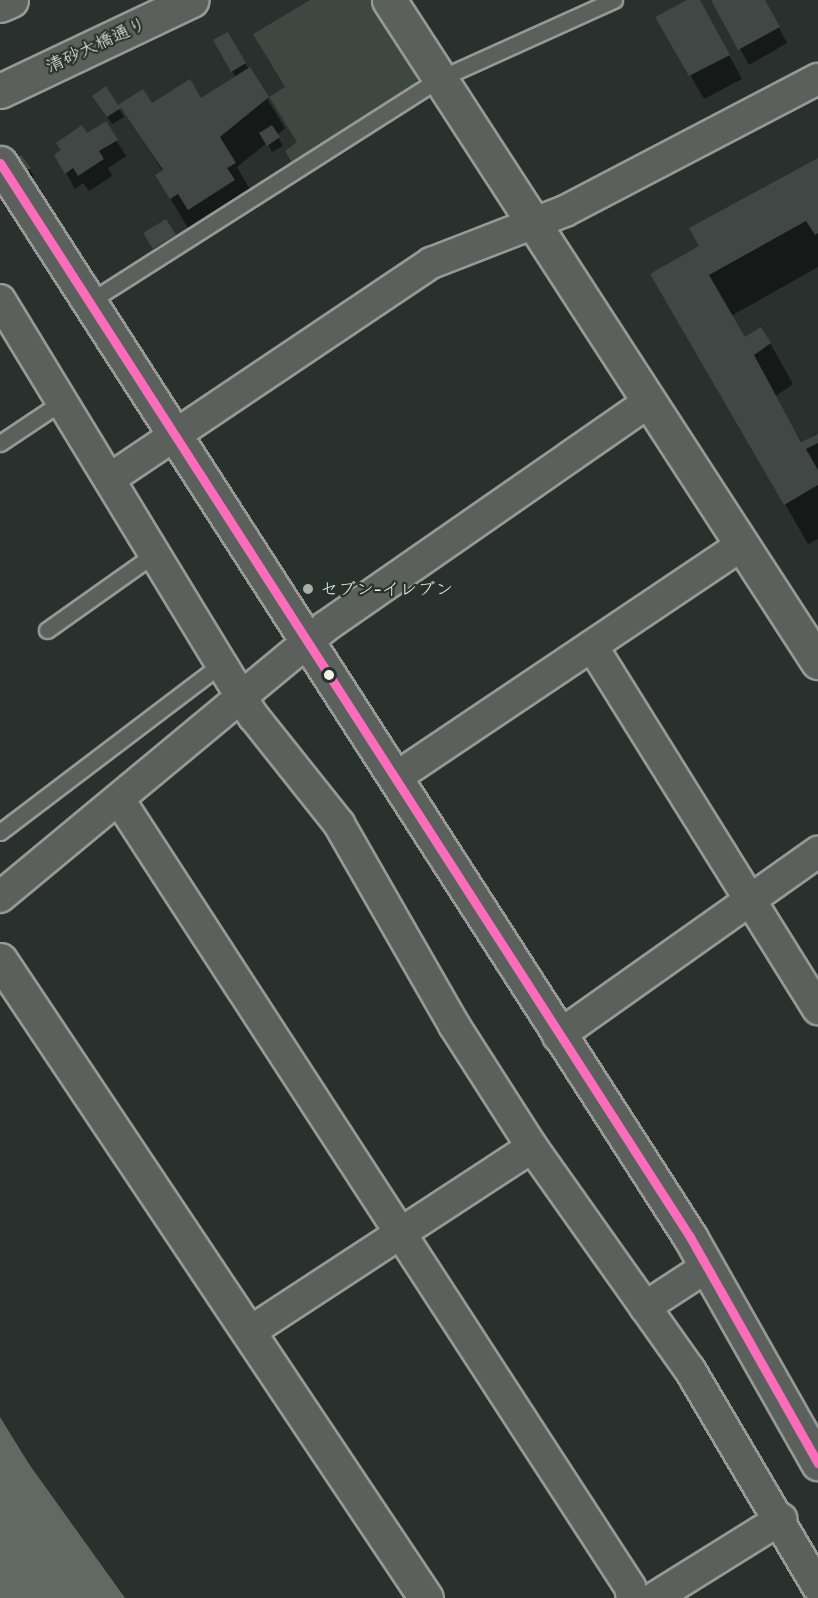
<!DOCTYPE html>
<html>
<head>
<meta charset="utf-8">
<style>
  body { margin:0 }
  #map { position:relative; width:818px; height:1598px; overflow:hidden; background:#29302d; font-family:"Patrick Hand","Klee One",sans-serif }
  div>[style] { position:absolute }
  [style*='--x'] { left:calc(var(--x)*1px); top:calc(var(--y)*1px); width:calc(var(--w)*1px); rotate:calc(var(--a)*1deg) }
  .green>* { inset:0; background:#3e4742 }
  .water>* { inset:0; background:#616963 }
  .shadow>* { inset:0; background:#0007 }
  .building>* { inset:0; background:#414744 }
  .roads { filter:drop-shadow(2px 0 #969996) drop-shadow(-2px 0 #969996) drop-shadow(0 2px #969996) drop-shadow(0 -2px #969996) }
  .service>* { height:15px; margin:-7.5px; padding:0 7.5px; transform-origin:7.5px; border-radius:7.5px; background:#5c605c }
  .minor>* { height:30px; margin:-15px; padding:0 15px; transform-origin:15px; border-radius:15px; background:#5c605c }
  .tertiary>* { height:33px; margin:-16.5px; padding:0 16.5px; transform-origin:16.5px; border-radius:16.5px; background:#5c605c }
  .secondary>* { height:33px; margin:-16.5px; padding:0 16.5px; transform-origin:16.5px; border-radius:16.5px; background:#5c605c }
  .bus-1>* { height:9px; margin:-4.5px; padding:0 4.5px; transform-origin:4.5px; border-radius:4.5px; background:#fb6dba }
  .dots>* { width:16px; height:16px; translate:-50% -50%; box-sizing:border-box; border:3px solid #26332d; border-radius:50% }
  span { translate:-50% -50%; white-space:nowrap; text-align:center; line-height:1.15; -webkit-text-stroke:4.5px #26332d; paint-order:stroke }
  .street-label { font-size:18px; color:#f4f1e8 }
  .poi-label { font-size:18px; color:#f4f1e8 }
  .left { translate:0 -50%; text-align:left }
</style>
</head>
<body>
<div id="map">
  <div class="green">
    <i style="clip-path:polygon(310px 0,371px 0,418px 73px,416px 85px,293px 164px,285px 151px,297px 142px,269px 97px,285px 87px,253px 34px)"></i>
  </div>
  <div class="water">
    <i style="clip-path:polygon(0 1417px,29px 1464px,125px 1598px,0 1598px)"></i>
  </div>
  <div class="shadow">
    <i style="clip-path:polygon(690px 0,699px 0,742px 79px,704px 99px,657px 17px)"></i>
    <i style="clip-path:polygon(713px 0,764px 0,787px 43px,749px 65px)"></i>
    <i style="clip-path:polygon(227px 34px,285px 128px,277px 135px,283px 146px,272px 152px,267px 143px,237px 167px,252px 193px,244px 199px,251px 211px,207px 239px,197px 223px,188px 228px,157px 176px,163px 172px,121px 105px,201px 100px,236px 78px,215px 41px)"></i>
    <i style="clip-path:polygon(99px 104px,119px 109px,124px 117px,112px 124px)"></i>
    <i style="clip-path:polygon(87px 135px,116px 140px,126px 156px,108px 168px,112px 176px,89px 191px,83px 183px,75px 189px,65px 171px)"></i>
    <i style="clip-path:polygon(818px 160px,818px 267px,731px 316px,744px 340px,770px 343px,793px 384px,776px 396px,802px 443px,816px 434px,818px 437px,818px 539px,808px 544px,653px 275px,701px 247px)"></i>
    <i style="clip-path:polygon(18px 169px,29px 169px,34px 176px,27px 181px)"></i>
    <i style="clip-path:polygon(166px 221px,179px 243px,159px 256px,145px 234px)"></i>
  </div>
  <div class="building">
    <i style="clip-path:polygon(687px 0,700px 0,730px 55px,689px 76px,655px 17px)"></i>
    <i style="clip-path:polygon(711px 0,765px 0,780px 27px,738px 50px)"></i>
    <i style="clip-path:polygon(228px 32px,246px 63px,231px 72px,213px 40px)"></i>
    <i style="clip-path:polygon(250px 67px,269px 97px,220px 137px,236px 163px,227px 168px,235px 180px,188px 210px,178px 194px,170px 199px,155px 175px,163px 170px,121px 108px,107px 117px,92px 96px,106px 86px,118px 105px,143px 89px,152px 103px,190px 79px,201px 98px)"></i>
    <i style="clip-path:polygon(106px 121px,118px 140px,99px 151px,104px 159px,78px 176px,73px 168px,65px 174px,54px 155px,61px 150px,56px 143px,82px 125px,87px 133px)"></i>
    <i style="clip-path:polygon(272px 125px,280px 137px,267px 146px,259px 133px)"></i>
    <i style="clip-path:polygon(21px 155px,31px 168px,21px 174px,12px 162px)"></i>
    <i style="clip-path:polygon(818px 158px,818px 233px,815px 235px,806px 221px,709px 275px,745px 337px,761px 327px,771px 343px,754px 355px,801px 442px,818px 434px,818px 443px,806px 449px,818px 470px,818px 485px,784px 505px,650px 274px,699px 246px,689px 228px)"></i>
    <i style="clip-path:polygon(166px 219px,176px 235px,153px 249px,143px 233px)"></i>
  </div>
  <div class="roads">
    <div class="service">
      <i style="--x:89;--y:302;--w:417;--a:-32.5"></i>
      <i style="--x:441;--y:78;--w:190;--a:-24.3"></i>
      <i style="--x:0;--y:443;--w:76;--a:-33.7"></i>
      <i style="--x:47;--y:630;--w:135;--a:-35.3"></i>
      <i style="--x:0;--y:832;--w:280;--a:-37.2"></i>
    </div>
    <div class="minor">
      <i style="--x:0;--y:300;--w:488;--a:58.7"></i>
      <i style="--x:254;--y:717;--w:137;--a:51.5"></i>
      <i style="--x:339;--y:824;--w:232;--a:60.2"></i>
      <i style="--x:454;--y:1025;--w:145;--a:57.4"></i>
      <i style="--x:532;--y:1147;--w:273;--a:54.7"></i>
      <i style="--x:690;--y:1370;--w:252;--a:59.5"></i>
      <i style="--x:111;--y:478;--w:386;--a:-33.9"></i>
      <i style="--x:431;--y:263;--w:144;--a:-21.2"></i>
      <i style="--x:565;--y:211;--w:285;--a:-27.6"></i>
      <i style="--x:592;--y:646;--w:428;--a:58.1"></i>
      <i style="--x:395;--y:778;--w:419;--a:-33.9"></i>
      <i style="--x:120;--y:801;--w:937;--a:57.02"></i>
      <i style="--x:630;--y:1587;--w:11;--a:80"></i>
      <i style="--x:0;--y:897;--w:423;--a:-39.7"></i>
      <i style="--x:325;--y:627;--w:394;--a:-34.8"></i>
      <i style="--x:558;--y:1036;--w:319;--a:-35.3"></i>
      <i style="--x:645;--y:1307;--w:75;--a:-33.1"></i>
      <i style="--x:248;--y:1333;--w:339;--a:-33.2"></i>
      <i style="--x:654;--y:1598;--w:150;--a:-31.9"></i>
    </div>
    <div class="tertiary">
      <i style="--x:389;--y:0;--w:789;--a:57.06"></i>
      <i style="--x:0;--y:960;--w:767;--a:56.27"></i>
    </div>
    <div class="secondary">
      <i style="--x:0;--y:5;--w:12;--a:-24"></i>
      <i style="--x:0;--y:91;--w:212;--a:-25.4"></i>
      <i style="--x:0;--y:163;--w:1277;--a:57.28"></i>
      <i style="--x:690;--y:1237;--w:260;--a:60.5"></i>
    </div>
  </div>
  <div class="bus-1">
    <i style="--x:0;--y:163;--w:1277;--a:57.28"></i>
    <i style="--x:690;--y:1237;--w:260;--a:60.5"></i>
  </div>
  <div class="dots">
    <i style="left:308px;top:589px;background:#adada7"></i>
    <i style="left:329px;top:675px;background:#f4f1e8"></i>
  </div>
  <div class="street-label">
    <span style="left:96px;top:45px;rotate:-25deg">清砂大橋通り</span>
  </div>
  <div class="poi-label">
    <span class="left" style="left:320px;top:589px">セブン-イレブン</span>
  </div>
</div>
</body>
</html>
